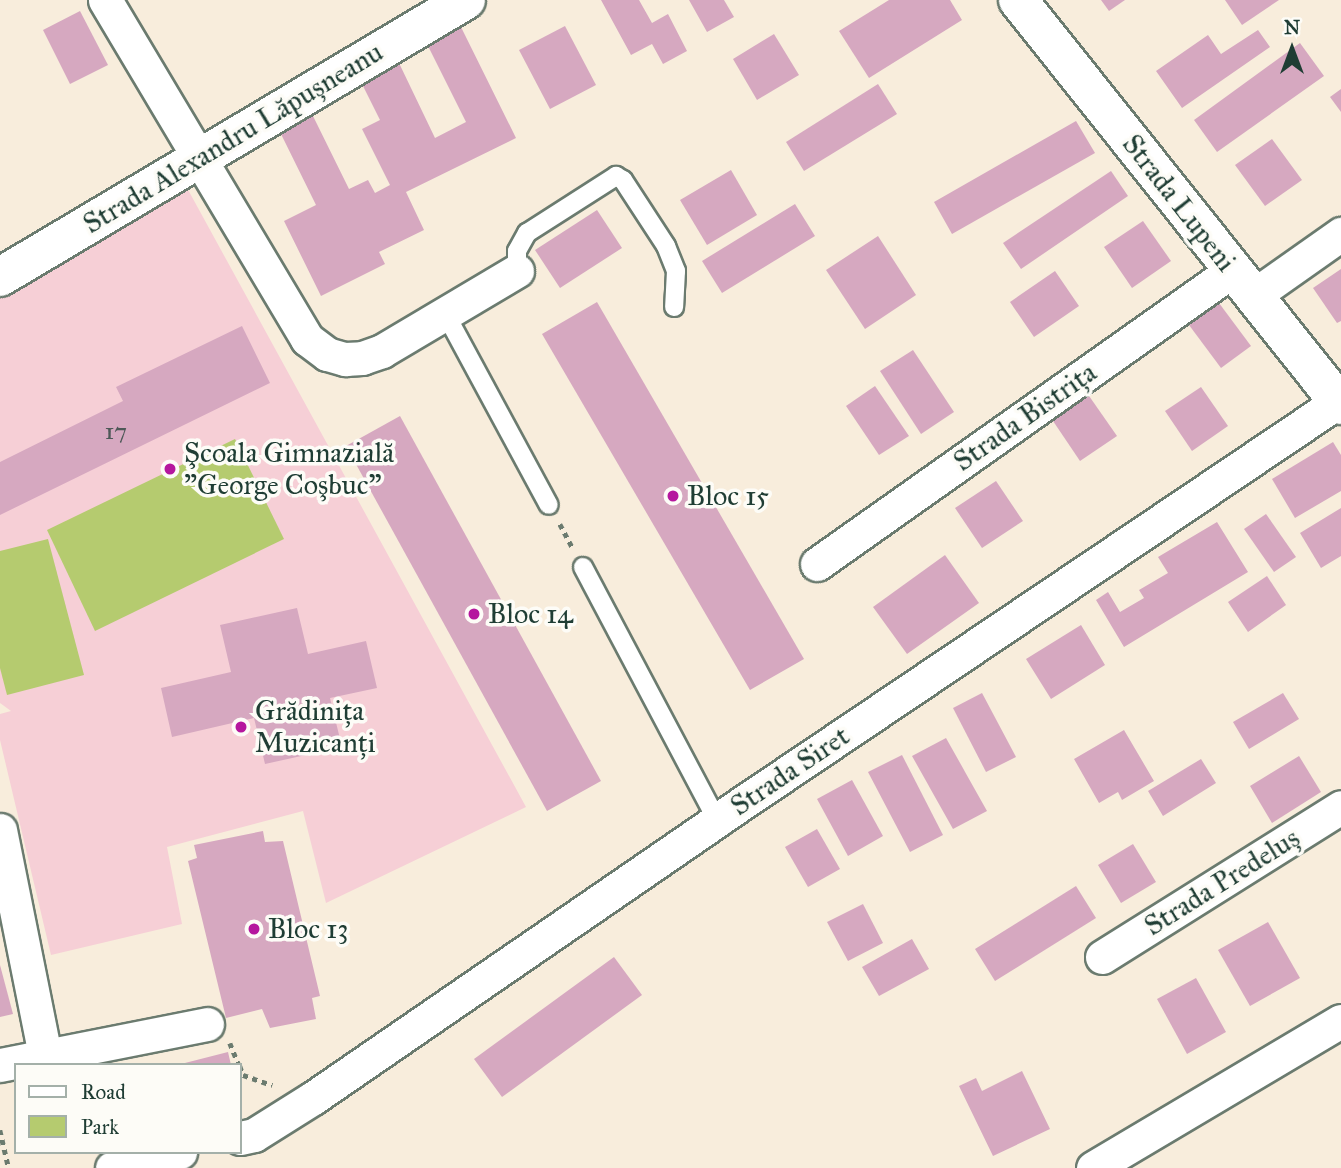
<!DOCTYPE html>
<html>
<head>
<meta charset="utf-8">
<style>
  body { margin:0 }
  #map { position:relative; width:1341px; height:1168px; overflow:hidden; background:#f8eddc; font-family:"IM FELL Great Primer",serif }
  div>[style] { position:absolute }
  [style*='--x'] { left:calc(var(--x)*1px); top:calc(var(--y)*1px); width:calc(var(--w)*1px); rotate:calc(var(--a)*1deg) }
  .built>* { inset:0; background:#f6cfd6 }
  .green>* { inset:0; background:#b5cb6f }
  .building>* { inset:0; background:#d6a8c0 }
  .path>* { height:4.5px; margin-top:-2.25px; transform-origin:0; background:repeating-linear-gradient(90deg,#6b7b6f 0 5px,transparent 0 10px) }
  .roads { filter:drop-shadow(2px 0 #6b7b6f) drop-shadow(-2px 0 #6b7b6f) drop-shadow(0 2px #6b7b6f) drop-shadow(0 -2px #6b7b6f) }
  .lane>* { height:18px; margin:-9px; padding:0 9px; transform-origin:9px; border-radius:9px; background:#fff }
  .street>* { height:33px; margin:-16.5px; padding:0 16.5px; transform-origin:16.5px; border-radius:16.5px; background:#fff }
  .secondary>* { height:38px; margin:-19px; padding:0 19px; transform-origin:19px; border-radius:19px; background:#fff }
  .dots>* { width:19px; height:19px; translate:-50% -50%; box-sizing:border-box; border:4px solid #fdfcf7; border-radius:50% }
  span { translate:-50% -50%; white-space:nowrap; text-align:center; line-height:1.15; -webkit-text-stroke:7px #fdfcf7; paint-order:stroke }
  .number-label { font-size:24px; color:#4d5857 }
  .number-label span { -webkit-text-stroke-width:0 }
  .street-label { font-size:28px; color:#1f3d34 }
  .poi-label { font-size:28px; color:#1f3d34 }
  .left { translate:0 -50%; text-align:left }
  .legend { position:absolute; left:14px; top:1063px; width:228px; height:91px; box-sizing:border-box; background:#fdfcf7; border:2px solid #a4b0a9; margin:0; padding:9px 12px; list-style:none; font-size:21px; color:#1f3d34 }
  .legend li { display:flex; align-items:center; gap:14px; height:35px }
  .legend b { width:35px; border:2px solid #a4b0a9 }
  .north { position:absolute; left:1257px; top:14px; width:70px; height:70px; -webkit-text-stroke:5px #fdfcf7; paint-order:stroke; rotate:0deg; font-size:19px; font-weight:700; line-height:28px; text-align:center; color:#1f3d34 }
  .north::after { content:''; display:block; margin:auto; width:24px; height:32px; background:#1f3d34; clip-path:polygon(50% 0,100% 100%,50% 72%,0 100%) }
</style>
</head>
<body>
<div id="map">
  <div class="built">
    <i style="clip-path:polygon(186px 186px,526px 807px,326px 903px,303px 811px,167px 847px,182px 924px,51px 955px,0 740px,0 714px,11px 711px,0 703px,0 290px)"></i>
  </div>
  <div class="green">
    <i style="clip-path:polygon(235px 439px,284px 539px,95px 631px,47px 530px)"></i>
    <i style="clip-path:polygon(48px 539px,84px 675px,7px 695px,0 668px,0 551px)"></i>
  </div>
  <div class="building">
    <i style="clip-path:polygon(601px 0,639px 0,652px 23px,668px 14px,687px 51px,663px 64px,652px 44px,631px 55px)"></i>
    <i style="clip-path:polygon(689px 0,724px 0,734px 17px,707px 32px)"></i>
    <i style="clip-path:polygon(889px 0,950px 0,962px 20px,869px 78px,839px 31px)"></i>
    <i style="clip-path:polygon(1101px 0,1125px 0,1109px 11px)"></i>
    <i style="clip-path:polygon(1225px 0,1279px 0,1242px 25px)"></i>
    <i style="clip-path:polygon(80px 11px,108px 65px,70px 84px,43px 30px)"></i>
    <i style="clip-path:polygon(460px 25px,516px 138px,406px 192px,424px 230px,379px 252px,385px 264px,321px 296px,284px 221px,316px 205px,280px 132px,313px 116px,349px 189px,368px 180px,375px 193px,390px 185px,362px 129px,380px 120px,361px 82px,399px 63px,435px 138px,466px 122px,426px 42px)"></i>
    <i style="clip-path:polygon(565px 26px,596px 85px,550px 109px,519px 50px)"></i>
    <i style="clip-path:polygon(1258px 30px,1270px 47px,1182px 108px,1156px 71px,1208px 35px,1221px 54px)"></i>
    <i style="clip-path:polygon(774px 34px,799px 75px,757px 100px,733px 59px)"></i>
    <i style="clip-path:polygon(1300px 43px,1324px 76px,1217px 152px,1194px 120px)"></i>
    <i style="clip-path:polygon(878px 84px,897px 114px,804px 171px,786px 142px)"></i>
    <i style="clip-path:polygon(1341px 89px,1341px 112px,1330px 97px)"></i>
    <i style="clip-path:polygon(1076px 121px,1095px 153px,952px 234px,934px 202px)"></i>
    <i style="clip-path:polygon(1272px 139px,1302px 180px,1265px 206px,1235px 165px)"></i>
    <i style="clip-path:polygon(731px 170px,757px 215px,707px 245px,680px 200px)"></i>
    <i style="clip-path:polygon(1111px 171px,1128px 196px,1021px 269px,1003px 243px)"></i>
    <i style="clip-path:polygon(795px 204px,815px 236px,722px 293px,702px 261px)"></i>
    <i style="clip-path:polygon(597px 210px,622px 248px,560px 288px,535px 250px)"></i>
    <i style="clip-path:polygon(1143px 221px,1171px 261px,1132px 288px,1104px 247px)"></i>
    <i style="clip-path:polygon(878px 236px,916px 295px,865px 329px,826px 270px)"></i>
    <i style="clip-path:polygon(1341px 269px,1341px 321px,1337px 323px,1313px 288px)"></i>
    <i style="clip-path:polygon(1055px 271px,1079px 306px,1034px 337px,1010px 302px)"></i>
    <i style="clip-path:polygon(597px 302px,804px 659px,750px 690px,542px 334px)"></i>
    <i style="clip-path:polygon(1219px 303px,1251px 346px,1221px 368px,1189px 325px)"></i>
    <i style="clip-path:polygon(242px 326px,270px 383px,0 515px,0 462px,123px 401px,116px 387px)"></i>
    <i style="clip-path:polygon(913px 350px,954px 412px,921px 434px,880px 371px)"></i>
    <i style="clip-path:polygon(875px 386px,909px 436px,879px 455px,846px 406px)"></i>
    <i style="clip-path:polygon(1201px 387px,1228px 426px,1192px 451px,1165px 411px)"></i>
    <i style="clip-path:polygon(1087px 393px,1117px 436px,1080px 461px,1051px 418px)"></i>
    <i style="clip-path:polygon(400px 416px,601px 781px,547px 811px,346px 446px)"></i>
    <i style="clip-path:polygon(1333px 442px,1341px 455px,1341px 491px,1295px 518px,1272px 479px)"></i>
    <i style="clip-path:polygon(996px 481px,1023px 521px,982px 548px,955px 508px)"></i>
    <i style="clip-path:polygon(1341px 508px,1341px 556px,1321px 568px,1300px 533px)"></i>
    <i style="clip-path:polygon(1266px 514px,1296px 557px,1274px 572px,1244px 529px)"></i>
    <i style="clip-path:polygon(1217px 522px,1248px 572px,1124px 647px,1096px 600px,1108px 592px,1120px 612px,1144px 598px,1139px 590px,1168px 573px,1158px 557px)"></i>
    <i style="clip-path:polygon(945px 555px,979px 603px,907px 654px,873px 607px)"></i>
    <i style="clip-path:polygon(1267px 576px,1286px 605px,1248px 632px,1228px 602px)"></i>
    <i style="clip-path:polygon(297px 608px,308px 654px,366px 641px,377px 688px,330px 698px,342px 747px,265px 764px,254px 718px,172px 737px,161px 688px,231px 672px,220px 625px)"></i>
    <i style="clip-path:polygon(1081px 625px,1105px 665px,1051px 699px,1026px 659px)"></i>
    <i style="clip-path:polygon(982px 693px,1016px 757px,986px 772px,953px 708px)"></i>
    <i style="clip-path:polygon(1283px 693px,1299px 719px,1249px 749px,1233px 722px)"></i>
    <i style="clip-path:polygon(1124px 730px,1154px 781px,1122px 800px,1118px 792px,1099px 803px,1074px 759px)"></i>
    <i style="clip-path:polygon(946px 738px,987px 811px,953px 829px,912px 756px)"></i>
    <i style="clip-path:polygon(902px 755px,943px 835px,910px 852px,868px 772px)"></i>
    <i style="clip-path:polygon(1299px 756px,1321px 792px,1272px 823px,1250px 786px)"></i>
    <i style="clip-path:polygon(1201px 759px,1216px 783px,1163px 816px,1148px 791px)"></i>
    <i style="clip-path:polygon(852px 780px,883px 836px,848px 856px,817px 799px)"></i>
    <i style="clip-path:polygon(817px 829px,840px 869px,808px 887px,785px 847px)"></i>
    <i style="clip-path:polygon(263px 831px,265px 842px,283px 841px,320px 996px,312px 998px,316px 1019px,270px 1028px,262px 1009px,226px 1018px,188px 861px,197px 858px,194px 845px)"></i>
    <i style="clip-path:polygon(1133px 844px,1156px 882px,1121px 903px,1098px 865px)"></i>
    <i style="clip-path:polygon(1076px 886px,1096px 918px,995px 981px,975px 949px)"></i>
    <i style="clip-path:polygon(863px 904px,883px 943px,848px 961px,827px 922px)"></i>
    <i style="clip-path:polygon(1268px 922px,1300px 978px,1250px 1006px,1218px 950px)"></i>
    <i style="clip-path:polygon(912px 939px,929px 969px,879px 996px,862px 967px)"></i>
    <i style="clip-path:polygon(614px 957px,642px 995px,502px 1097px,474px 1059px)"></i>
    <i style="clip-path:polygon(0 965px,13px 1014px,0 1017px)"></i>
    <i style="clip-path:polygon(1196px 978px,1226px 1032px,1187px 1054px,1157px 999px)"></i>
    <i style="clip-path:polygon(228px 1052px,231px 1065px,181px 1065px,181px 1064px)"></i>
    <i style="clip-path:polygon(1022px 1071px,1050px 1129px,993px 1156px,959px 1086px,976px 1078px,982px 1091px)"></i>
  </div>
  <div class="path">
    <i style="--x:560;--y:524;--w:26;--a:62"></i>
    <i style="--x:230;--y:1043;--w:24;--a:68"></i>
    <i style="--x:240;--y:1066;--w:9;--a:72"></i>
    <i style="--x:243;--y:1075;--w:31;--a:19"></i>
    <i style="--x:0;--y:1130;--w:39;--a:77"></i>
  </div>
  <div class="roads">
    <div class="lane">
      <i style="--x:517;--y:271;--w:20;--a:-90"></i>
      <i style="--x:517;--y:251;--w:21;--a:-61"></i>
      <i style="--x:527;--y:233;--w:106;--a:-32.6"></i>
      <i style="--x:616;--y:176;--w:8;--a:30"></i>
      <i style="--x:623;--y:180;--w:79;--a:56.9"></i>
      <i style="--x:666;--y:246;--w:27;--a:68"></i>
      <i style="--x:676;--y:271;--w:36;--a:93"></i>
      <i style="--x:445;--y:313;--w:218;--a:61.6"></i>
      <i style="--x:583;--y:567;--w:286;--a:62.1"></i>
    </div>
    <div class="street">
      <i style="--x:105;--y:0;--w:395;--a:59.2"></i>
      <i style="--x:307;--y:339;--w:25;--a:37"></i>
      <i style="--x:327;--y:354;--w:19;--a:16"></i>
      <i style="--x:345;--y:359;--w:17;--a:-3"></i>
      <i style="--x:362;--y:358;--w:21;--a:-19"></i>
      <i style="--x:382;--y:351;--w:157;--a:-30.7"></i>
      <i style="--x:1253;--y:296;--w:108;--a:-35.2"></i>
      <i style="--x:817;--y:564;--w:509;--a:-35.25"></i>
      <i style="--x:0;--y:830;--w:229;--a:78.7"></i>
      <i style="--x:1102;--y:957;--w:282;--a:-32.1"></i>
      <i style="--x:0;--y:1065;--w:211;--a:-11.2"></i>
      <i style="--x:240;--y:1138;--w:14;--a:-12"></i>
      <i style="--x:254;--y:1135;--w:70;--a:-32.1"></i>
      <i style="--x:313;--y:1098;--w:490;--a:-34.5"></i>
      <i style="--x:717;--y:820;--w:750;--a:-33.97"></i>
      <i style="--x:112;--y:1168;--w:70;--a:-13.2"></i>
      <i style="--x:1093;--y:1168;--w:288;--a:-30.7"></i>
    </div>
    <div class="secondary">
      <i style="--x:1018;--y:0;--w:518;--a:51.43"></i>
      <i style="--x:0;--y:277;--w:542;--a:-30.73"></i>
    </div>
  </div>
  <div class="dots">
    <i style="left:170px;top:469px;background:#b5179e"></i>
    <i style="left:673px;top:496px;background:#b5179e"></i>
    <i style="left:474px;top:614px;background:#b5179e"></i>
    <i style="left:241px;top:727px;background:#b5179e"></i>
    <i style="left:254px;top:929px;background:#b5179e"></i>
  </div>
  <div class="number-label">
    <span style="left:116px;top:432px">17</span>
  </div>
  <div class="street-label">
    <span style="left:233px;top:138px;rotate:-31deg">Strada Alexandru Lăpușneanu</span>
    <span style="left:1179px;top:203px;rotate:52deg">Strada Lupeni</span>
    <span style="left:1025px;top:417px;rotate:-35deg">Strada Bistrița</span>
    <span style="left:790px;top:771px;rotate:-34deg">Strada Siret</span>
    <span style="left:1222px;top:882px;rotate:-32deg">Strada Predeluș</span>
  </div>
  <div class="poi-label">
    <span class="left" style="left:184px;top:469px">Şcoala Gimnazială<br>"George Coşbuc"</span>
    <span class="left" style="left:687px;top:496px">Bloc 15</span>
    <span class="left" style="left:488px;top:614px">Bloc 14</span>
    <span class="left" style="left:255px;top:727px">Grădinița<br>Muzicanți</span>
    <span class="left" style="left:268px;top:929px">Bloc 13</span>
  </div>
  <ul class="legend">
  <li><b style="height:9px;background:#fff"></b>Road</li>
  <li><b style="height:19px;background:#b5cb6f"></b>Park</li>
  </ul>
  <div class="north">N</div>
</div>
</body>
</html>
